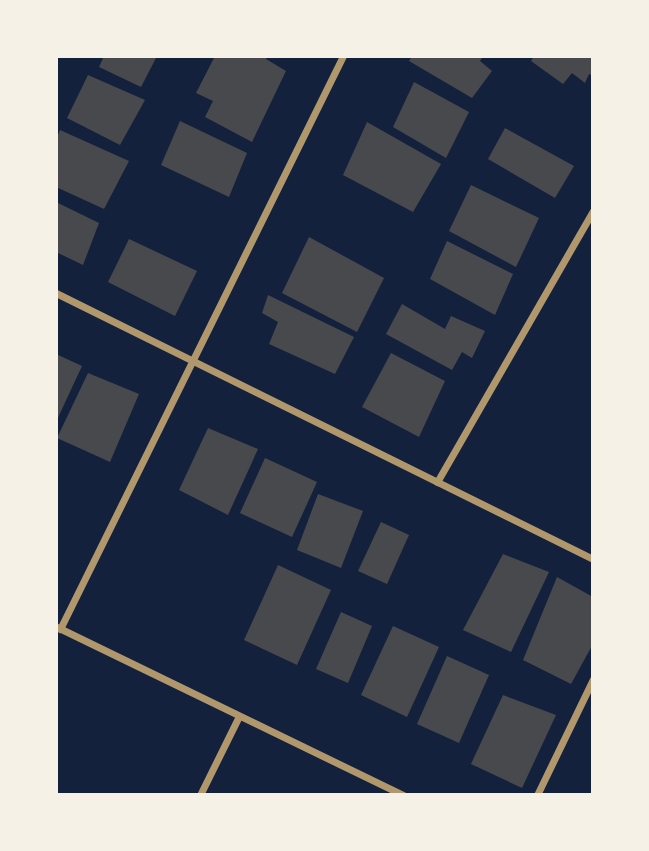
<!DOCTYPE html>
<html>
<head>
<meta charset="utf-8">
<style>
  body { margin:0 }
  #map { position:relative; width:649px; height:851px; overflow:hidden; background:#14213d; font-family:"Playfair Display",serif }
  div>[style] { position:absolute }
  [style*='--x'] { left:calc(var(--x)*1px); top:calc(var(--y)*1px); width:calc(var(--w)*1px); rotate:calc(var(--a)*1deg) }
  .building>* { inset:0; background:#48494c }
  .minor>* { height:7px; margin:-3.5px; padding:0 3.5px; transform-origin:3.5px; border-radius:3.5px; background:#b1986c }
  span { translate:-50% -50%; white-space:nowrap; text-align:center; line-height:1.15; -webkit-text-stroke:7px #f6f1e7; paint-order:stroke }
  .frame { position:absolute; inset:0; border:58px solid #f6f1e7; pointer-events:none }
</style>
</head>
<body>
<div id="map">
  <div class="building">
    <i style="clip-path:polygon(104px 56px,157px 56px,141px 87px,99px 67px)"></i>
    <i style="clip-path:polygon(215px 56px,268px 56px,266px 59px,286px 71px,252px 142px,205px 117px,213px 101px,196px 93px)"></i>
    <i style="clip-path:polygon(412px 56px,483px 56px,480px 61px,492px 71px,472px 98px,409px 61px)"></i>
    <i style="clip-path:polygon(534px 56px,593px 56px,593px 76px,589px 74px,585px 83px,572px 73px,563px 84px,531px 61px)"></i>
    <i style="clip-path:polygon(88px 75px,145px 100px,120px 145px,67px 118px)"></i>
    <i style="clip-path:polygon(414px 82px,469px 112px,446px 158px,393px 127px)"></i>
    <i style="clip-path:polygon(180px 121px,247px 153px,229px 197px,161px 165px)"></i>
    <i style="clip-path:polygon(367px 122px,441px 164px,413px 212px,343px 175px)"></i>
    <i style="clip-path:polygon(505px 128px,574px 166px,555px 198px,488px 159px)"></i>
    <i style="clip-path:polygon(60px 130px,129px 161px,104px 209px,56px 187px,56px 140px)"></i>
    <i style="clip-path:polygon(471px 185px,539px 218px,516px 267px,449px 231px)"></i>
    <i style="clip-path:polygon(56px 202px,99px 223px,83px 265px,56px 252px)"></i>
    <i style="clip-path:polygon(309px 237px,384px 278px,357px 332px,282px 293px)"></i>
    <i style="clip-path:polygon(129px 239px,197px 271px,175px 316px,108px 282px)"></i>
    <i style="clip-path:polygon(447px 241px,513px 274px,495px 315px,430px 279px)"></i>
    <i style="clip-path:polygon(268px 295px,354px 337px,335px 374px,269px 344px,278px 322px,262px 313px)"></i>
    <i style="clip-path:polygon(402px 304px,445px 329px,451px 316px,485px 331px,472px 358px,462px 352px,452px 370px,386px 334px)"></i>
    <i style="clip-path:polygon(391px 353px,445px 381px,419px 437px,362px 407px)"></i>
    <i style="clip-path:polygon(56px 354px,82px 366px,56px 422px)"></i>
    <i style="clip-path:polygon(88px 373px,139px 394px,110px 462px,57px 438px)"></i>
    <i style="clip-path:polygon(208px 428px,258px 449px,228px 515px,179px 490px)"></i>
    <i style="clip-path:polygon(265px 458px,317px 482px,292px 537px,240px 513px)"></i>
    <i style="clip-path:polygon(318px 494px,363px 511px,341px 568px,297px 550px)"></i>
    <i style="clip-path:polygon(381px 522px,409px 535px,387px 584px,358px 571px)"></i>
    <i style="clip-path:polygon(503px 554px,549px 572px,511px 652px,463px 630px)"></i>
    <i style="clip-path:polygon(278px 565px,331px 590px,297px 665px,244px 640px)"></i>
    <i style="clip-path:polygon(557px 577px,593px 597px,593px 644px,571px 684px,523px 660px)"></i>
    <i style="clip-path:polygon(341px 612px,372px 626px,348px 683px,316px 669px)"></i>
    <i style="clip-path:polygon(393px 626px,439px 647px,407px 717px,361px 695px)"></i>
    <i style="clip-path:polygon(447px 656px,489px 675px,459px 743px,417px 724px)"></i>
    <i style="clip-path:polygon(503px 695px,556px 715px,522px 788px,471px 764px)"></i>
  </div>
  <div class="minor">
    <i style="--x:56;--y:293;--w:599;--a:26.35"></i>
    <i style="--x:437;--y:482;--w:313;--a:-60.1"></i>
    <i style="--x:57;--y:627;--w:385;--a:25.9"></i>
    <i style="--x:60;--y:629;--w:639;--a:-63.72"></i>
    <i style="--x:200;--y:795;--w:88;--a:-63.7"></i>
    <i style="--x:537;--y:795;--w:129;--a:-64.2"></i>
  </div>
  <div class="frame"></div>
</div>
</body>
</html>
